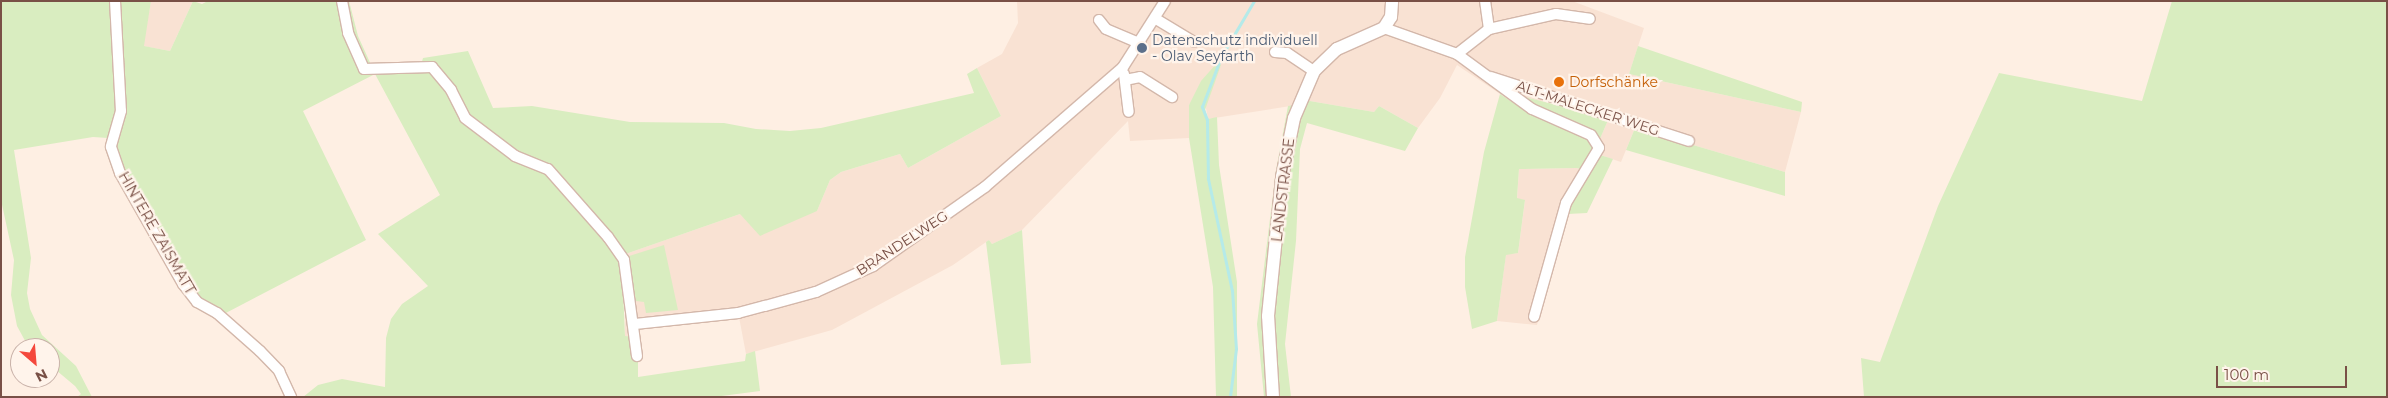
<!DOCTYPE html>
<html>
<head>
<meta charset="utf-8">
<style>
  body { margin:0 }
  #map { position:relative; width:2388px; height:398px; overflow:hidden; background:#feefe3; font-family:Montserrat,sans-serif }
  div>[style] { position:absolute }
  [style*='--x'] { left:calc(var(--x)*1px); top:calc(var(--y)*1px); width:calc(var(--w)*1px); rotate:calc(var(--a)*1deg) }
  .residential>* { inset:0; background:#f9e2d3 }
  .green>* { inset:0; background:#d9edc0 }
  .stream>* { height:2.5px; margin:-1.25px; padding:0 1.25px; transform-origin:1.25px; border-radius:1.25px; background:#b5eae9 }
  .roads { filter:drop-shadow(1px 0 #d3b7aa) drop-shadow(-1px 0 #d3b7aa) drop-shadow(0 1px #d3b7aa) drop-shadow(0 -1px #d3b7aa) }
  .minor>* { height:10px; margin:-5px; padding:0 5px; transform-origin:5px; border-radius:5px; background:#fff }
  .tertiary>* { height:12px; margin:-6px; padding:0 6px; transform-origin:6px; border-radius:6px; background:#fff }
  .dots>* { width:14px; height:14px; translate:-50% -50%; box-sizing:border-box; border:2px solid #fff4eb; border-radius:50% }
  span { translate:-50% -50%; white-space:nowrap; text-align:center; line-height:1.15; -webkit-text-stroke:4.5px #fff4eb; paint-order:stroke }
  .service-label { font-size:14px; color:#4e5e75 }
  .left { translate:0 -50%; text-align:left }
  .food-label { font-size:14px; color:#c56008 }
  .street-label { font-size:14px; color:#795046 }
  .frame { position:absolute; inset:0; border:2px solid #795046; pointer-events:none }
  .north { position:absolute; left:10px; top:338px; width:50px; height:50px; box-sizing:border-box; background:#fff4eb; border:1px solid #c9b2a9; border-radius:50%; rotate:153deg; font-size:14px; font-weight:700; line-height:20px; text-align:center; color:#795046 }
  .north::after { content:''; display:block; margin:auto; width:18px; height:22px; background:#f4483c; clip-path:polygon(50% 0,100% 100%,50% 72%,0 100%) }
  .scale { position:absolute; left:2216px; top:366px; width:131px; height:22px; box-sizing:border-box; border:2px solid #795046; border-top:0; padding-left:6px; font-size:15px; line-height:18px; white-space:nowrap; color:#795046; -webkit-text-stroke:4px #fff4eb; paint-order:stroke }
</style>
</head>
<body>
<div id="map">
  <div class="residential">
    <i style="clip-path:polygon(151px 1px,193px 1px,170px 51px,143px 46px)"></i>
    <i style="clip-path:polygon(1017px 1px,1572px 1px,1644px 28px,1629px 74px,1801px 112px,1785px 172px,1635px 128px,1621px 162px,1600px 155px,1599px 141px,1609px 118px,1521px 96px,1515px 104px,1457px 65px,1440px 98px,1418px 128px,1379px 106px,1374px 112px,1304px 100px,1303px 104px,1208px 119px,1205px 103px,1221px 65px,1189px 105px,1189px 138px,1130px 141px,1128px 121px,1022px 230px,992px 244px,989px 240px,953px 265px,832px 330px,746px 354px,739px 317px,640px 328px,638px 337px,625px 336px,625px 300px,617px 257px,740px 214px,817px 211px,830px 180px,841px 172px,900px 154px,908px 168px,1001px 116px,977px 68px,1002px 54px,1018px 23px)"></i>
    <i style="clip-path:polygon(1577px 168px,1591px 173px,1574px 195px,1537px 325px,1497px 321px,1506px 254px,1518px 253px,1525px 201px,1517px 199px,1519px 169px)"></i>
  </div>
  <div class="green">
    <i style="clip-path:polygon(1px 1px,151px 1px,144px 46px,170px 51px,193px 1px,202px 4px,208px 1px,349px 1px,358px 36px,372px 67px,421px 65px,423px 58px,468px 51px,493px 108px,532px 106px,630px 122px,724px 123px,756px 129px,790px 131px,821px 128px,974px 93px,967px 74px,977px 68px,1001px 116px,908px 168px,900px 154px,841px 172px,830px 180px,817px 211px,760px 236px,740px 214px,617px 257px,622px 267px,625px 336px,638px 337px,638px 377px,745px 361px,746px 354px,755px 351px,760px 391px,714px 397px,303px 397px,318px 385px,342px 379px,385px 387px,386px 338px,391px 319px,402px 304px,428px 286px,378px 234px,440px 195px,375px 74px,303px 111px,366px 240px,222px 315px,201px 307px,108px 146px,108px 138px,93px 137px,14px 150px,31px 258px,27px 293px,30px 309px,42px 335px,76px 366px,92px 397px,77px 397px,81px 394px,75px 386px,50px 365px,50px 348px,29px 348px,17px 326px,11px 295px,14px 260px,1px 200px)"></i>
    <i style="clip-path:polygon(2172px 1px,2387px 1px,2387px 397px,1864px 397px,1861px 358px,1880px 362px,1938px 206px,1999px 73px,2142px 101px)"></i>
    <i style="clip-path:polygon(1638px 46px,1802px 102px,1801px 112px,1629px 74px)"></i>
    <i style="clip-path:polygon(1217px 63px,1221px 65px,1205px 110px,1208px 119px,1217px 117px,1219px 165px,1237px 282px,1237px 397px,1216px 397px,1213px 287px,1189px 138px,1189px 105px,1201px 81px)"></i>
    <i style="clip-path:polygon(1500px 94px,1515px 104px,1521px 96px,1609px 118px,1599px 141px,1600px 155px,1613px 159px,1587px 213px,1568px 214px,1574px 195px,1590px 173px,1577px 168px,1519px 169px,1517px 198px,1525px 200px,1518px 253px,1506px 255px,1497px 321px,1472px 329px,1465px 287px,1465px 257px,1484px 152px)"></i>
    <i style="clip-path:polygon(1304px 100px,1374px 112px,1379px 106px,1418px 128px,1405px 151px,1307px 123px,1300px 149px,1296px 241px,1285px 344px,1291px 397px,1264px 397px,1257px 324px,1276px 170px,1288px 106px,1303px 104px)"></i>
    <i style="clip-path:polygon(1635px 128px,1785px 172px,1785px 196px,1626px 150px)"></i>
    <i style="clip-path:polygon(1022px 230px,1031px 363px,1001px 365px,986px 242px,989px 240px,992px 244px)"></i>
    <i style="clip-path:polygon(664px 245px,678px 310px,646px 313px,644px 302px,636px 301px,626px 257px)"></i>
  </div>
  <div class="stream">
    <i style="--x:1230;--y:397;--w:48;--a:-82.9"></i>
    <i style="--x:1236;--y:349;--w:58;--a:-93.9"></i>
    <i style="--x:1232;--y:291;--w:115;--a:-102.1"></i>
    <i style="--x:1208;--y:179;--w:59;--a:-91"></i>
    <i style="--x:1207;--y:120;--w:14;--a:-111"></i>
    <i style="--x:1202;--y:107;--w:53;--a:-69.2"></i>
    <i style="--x:1221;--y:57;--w:65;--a:-59.5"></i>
  </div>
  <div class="roads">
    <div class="minor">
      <i style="--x:115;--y:1;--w:110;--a:86.9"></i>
      <i style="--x:121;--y:111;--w:37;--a:106"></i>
      <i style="--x:111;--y:147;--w:28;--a:71"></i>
      <i style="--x:120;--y:173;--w:128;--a:60.4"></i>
      <i style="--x:183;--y:284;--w:23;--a:52"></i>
      <i style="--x:197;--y:302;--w:23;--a:29"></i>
      <i style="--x:217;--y:313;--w:57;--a:41.5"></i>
      <i style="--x:260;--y:351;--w:28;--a:46"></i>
      <i style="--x:279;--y:371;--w:29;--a:65"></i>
      <i style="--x:342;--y:1;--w:33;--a:79"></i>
      <i style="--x:348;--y:33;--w:39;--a:66"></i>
      <i style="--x:364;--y:69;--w:68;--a:-1.7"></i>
      <i style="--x:432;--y:67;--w:30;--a:50"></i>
      <i style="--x:451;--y:90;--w:31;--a:63"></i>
      <i style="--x:465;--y:118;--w:63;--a:37.2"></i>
      <i style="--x:515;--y:156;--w:35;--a:22"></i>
      <i style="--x:548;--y:169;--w:91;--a:48.6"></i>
      <i style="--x:608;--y:237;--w:28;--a:55"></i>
      <i style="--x:624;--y:260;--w:97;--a:82.3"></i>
      <i style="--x:1156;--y:19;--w:44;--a:31.2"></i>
      <i style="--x:1099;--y:20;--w:11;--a:52"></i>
      <i style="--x:1106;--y:29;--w:38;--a:23"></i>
      <i style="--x:1384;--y:28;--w:77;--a:19.6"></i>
      <i style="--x:1457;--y:54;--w:41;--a:-38"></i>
      <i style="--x:1489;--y:29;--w:28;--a:-98"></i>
      <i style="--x:1489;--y:29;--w:69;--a:-12.6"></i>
      <i style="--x:1556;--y:14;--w:34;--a:8"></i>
      <i style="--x:1275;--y:52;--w:12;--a:5"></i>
      <i style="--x:1287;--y:53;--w:32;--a:34"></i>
      <i style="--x:1457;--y:54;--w:93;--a:36.3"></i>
      <i style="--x:1532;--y:109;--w:64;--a:23.8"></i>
      <i style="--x:1591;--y:135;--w:15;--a:58"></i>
      <i style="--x:1599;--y:148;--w:64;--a:121"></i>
      <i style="--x:1566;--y:203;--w:118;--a:105.7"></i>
      <i style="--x:1124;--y:74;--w:38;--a:83"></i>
      <i style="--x:1491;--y:77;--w:208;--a:17.9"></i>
      <i style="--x:1125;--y:80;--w:15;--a:-11"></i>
      <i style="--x:1140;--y:77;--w:38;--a:32"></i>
      <i style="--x:635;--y:324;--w:104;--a:-6.1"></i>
      <i style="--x:738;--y:313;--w:28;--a:-15"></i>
      <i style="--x:765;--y:306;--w:53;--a:-15.4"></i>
      <i style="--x:816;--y:292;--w:63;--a:-24.5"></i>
      <i style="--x:873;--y:266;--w:137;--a:-35.2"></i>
      <i style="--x:985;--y:187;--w:183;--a:-41"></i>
      <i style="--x:1123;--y:67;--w:78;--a:-57.5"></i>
    </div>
    <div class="tertiary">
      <i style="--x:1273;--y:397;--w:81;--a:-93.5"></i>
      <i style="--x:1268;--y:316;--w:140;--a:-84.2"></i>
      <i style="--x:1282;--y:177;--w:60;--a:-78.5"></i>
      <i style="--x:1294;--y:118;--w:51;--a:-66.9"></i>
      <i style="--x:1314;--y:71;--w:32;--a:-44"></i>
      <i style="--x:1337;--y:49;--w:51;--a:-24.1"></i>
      <i style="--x:1384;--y:28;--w:13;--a:-58"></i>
      <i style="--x:1391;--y:17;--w:16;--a:-86"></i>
    </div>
  </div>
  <div class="dots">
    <i style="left:1142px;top:48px;background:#5c6f8a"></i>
    <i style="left:1559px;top:82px;background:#e8710a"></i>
  </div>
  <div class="service-label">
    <span class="left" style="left:1152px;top:48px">Datenschutz individuell<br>- Olav Seyfarth</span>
  </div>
  <div class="food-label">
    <span class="left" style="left:1569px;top:82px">Dorfschänke</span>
  </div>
  <div class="street-label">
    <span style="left:1588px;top:108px;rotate:18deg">ALT-MALECKER WEG</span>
    <span style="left:1283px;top:190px;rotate:-83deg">LANDSTRASSE</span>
    <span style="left:157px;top:233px;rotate:60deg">HINTERE ZAISMATT</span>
    <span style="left:902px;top:243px;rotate:-33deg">BRANDELWEG</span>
  </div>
  <div class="frame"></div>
  <div class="north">N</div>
  <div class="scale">100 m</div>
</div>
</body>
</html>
